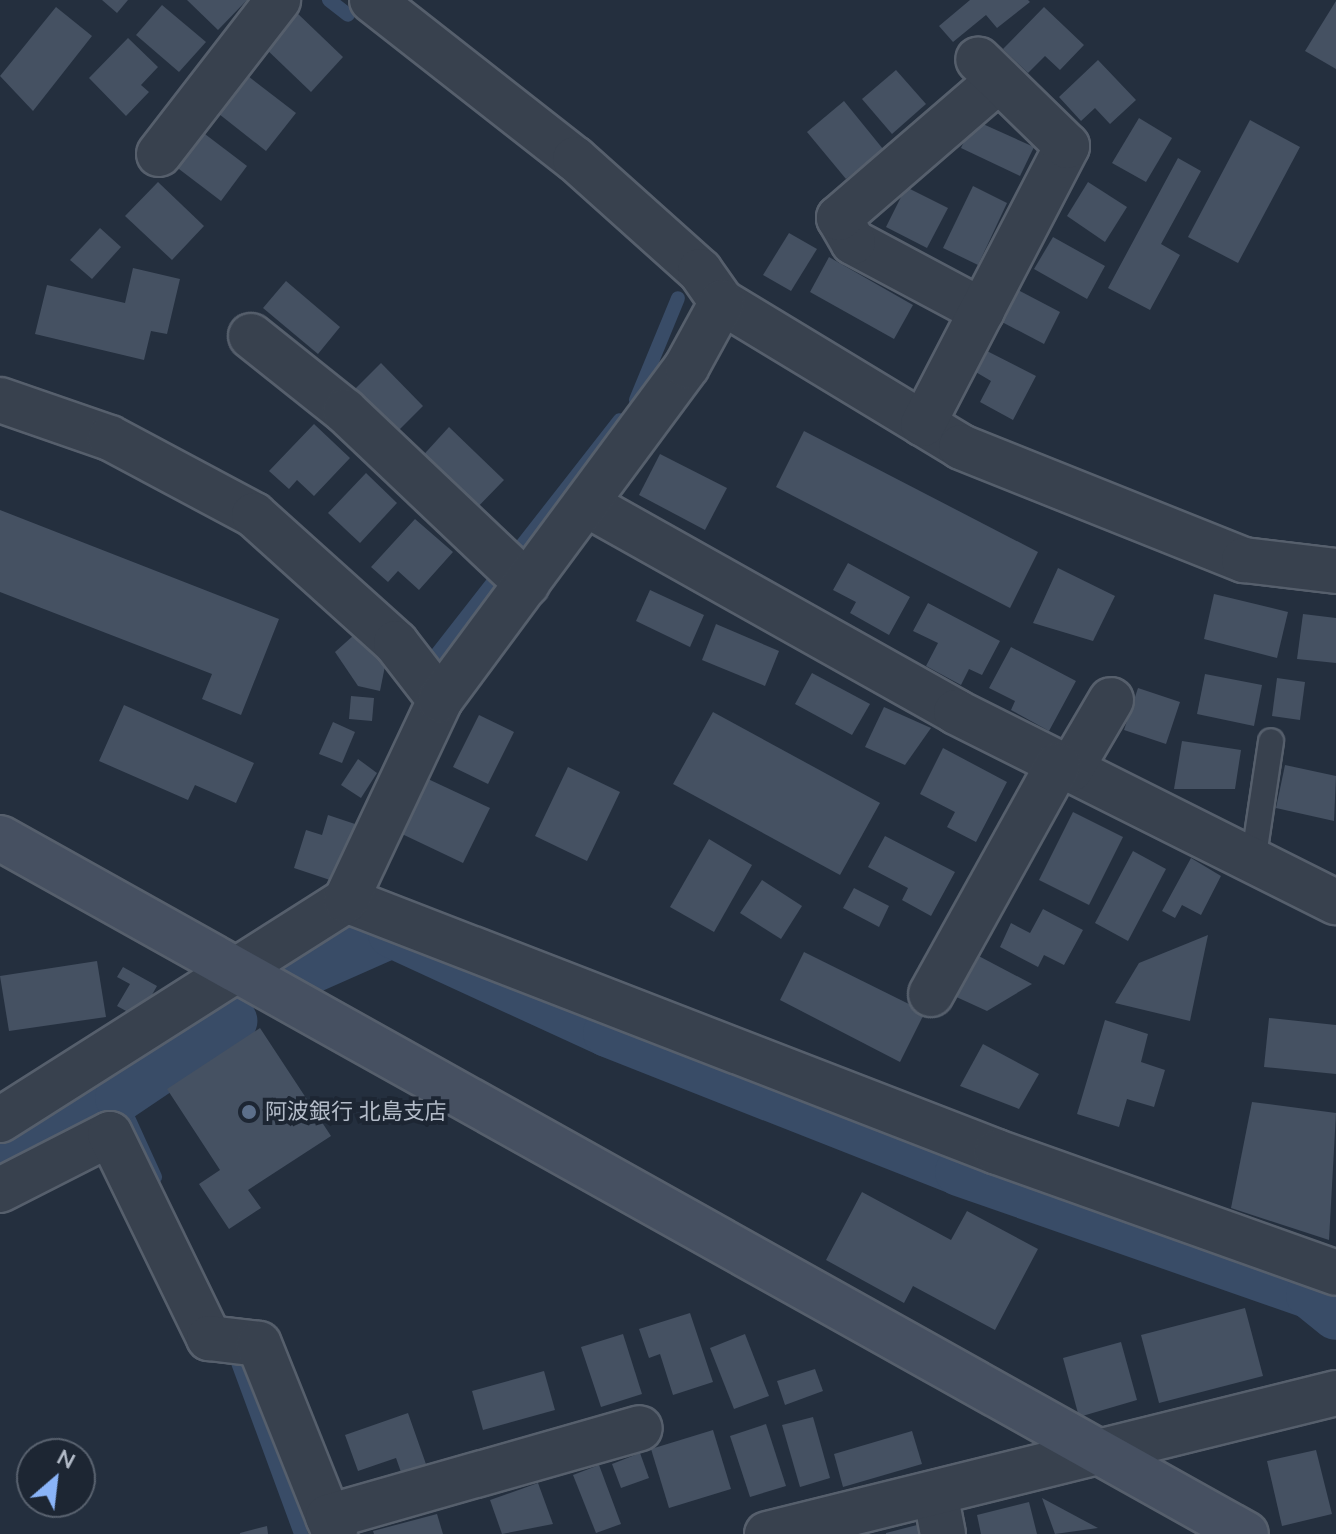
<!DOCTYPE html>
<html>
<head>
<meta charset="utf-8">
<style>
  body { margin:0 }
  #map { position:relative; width:1336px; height:1534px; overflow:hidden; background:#242f3e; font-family:Mulish,"Noto Sans JP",sans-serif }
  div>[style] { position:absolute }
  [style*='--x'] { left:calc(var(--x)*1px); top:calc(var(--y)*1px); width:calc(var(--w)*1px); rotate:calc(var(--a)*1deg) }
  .stream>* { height:14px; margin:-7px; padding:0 7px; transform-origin:7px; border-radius:7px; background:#394c67 }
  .canal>* { height:48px; margin:-24px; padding:0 24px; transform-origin:24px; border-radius:24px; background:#394c67 }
  .building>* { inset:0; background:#455162 }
  .roads { filter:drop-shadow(2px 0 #565f6c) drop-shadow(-2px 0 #565f6c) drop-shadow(0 2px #565f6c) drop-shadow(0 -2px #565f6c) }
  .lane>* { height:24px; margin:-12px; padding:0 12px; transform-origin:12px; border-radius:12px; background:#38414e }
  .street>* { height:44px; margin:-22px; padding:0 22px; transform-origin:22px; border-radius:22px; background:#38414e }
  .secondary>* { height:44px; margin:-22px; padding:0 22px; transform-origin:22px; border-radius:22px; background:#465061 }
  .dots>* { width:22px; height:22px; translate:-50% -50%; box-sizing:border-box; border:4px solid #1d2633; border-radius:50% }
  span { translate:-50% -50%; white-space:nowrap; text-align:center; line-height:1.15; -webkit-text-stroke:8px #1d2633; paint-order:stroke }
  .poi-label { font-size:22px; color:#b4bcc9 }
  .left { translate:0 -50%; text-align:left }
  .north { position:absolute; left:16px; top:1438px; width:80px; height:80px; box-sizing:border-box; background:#1d2633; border:2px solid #59626f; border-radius:50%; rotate:28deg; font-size:22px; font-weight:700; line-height:32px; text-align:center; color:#b4bcc9 }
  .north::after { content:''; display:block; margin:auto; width:28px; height:36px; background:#8ab4f8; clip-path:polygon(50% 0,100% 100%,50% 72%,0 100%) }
</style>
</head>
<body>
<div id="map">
  <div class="stream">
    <i style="--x:329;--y:0;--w:24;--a:38"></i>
    <i style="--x:636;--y:400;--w:110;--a:-67.6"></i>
    <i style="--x:430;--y:663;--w:308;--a:-52"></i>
    <i style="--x:119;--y:1098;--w:87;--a:65.5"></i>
    <i style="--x:233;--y:1349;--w:197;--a:69.8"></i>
  </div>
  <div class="canal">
    <i style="--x:308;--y:971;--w:92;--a:-23.8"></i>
    <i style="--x:392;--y:934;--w:237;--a:24.7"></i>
    <i style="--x:607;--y:1033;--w:378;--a:21.5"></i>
    <i style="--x:959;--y:1172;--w:372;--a:19.3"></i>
    <i style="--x:1310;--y:1295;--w:33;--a:39"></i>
    <i style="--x:0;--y:1160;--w:134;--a:-27.5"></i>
    <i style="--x:119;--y:1098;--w:138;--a:-34"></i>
  </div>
  <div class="building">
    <i style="clip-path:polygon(102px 0,128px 0,117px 13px)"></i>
    <i style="clip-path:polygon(187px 0,247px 0,218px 30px)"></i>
    <i style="clip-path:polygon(970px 0,1028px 0,1030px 2px,997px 28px,986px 15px,953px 42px,939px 26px)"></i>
    <i style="clip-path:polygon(1336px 1px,1336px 69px,1305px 51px)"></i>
    <i style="clip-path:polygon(162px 5px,206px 42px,179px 72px,136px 35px)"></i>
    <i style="clip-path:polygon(56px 7px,92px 36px,33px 111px,0 76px)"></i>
    <i style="clip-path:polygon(1044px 7px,1084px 45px,1060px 70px,1045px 56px,1028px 73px,1003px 49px)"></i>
    <i style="clip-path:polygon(295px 11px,343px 57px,311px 92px,263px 46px)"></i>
    <i style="clip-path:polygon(128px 38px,158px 67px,141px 85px,149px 92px,126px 116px,89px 78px)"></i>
    <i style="clip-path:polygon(1098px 60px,1136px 100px,1110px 124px,1095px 108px,1081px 121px,1059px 97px)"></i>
    <i style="clip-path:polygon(896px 70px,926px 104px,892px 134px,862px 99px)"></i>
    <i style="clip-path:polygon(248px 76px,296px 113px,266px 151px,219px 114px)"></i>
    <i style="clip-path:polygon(844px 101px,883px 149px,846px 179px,807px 132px)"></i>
    <i style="clip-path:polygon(1139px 118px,1172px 138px,1146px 182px,1112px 163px)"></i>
    <i style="clip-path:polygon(974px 120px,1034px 147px,1020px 176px,961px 148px)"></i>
    <i style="clip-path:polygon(1250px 120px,1300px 147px,1238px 263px,1188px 237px)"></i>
    <i style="clip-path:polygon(201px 131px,247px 166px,221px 201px,175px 166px)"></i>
    <i style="clip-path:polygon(1178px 158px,1201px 171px,1161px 244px,1180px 255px,1150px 310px,1108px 288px)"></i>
    <i style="clip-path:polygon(158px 182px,204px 226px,172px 260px,125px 216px)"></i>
    <i style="clip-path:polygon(1088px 182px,1127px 207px,1105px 242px,1067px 216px)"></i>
    <i style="clip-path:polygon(973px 186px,1007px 203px,978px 265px,943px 248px)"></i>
    <i style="clip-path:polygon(906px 187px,948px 208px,927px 248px,886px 227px)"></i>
    <i style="clip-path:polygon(100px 228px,121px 247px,92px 279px,70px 260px)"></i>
    <i style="clip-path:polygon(789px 233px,817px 249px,791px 291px,763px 275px)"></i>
    <i style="clip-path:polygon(1053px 237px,1105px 266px,1087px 299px,1034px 269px)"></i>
    <i style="clip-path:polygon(829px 257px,913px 305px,894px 339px,810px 292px)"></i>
    <i style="clip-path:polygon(133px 268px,180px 279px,167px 334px,151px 331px,144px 360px,35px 334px,47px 285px,125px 303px)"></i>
    <i style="clip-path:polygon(286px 281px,340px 327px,318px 354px,263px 308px)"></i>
    <i style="clip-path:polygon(1018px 290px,1060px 312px,1044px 344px,1002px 322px)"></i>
    <i style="clip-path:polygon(985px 350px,1036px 376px,1013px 420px,980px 402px,991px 381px,974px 371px)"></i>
    <i style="clip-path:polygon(381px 363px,423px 406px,396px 433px,354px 390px)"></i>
    <i style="clip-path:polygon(314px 424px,350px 458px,314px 496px,297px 480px,289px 489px,269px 471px)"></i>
    <i style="clip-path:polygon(449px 427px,504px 480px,471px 514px,417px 462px)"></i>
    <i style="clip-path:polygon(804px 431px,1038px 552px,1010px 608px,776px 487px)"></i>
    <i style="clip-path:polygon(660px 454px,727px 488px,705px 530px,639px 495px)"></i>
    <i style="clip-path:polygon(366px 473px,397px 503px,360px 543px,328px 513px)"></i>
    <i style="clip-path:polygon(0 510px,279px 619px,241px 715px,202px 699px,212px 674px,0 592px)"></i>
    <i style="clip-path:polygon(415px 519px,453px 552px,419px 590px,398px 571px,388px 582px,371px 567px)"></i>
    <i style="clip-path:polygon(848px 563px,910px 597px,889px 635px,850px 613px,856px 602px,833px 590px)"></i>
    <i style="clip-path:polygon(1058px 568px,1115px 596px,1093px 641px,1033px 623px)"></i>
    <i style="clip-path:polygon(650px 590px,704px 615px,690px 647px,636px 621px)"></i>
    <i style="clip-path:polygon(1214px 594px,1288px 612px,1277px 658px,1204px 639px)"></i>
    <i style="clip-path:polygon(928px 603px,1000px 641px,982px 675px,969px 669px,961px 685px,926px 666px,938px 643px,913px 631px)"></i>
    <i style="clip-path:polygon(1303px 614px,1336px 618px,1336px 663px,1297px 659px)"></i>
    <i style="clip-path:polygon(716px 624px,779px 651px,765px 686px,702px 660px)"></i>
    <i style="clip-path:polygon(354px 635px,385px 666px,380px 691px,358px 686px,335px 652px)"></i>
    <i style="clip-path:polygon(1011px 647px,1076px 681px,1049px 731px,1011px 710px,1015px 701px,989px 688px)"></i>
    <i style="clip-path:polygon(812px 673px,870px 704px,852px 735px,795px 704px)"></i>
    <i style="clip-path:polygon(1205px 674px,1262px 685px,1254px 726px,1197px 714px)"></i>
    <i style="clip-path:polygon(1277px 678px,1305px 682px,1300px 720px,1272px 716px)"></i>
    <i style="clip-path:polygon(1138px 688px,1180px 702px,1166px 744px,1124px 730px)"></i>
    <i style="clip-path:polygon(351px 696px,374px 698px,372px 721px,349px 719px)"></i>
    <i style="clip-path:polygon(124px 705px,254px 763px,236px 803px,195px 785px,188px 800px,99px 761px)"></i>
    <i style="clip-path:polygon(884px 707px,931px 728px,905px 765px,865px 747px)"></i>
    <i style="clip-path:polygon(713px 712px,880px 803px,840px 875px,673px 784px)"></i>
    <i style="clip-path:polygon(479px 715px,514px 732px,488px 784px,453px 767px)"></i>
    <i style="clip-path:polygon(333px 722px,355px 732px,342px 763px,319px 754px)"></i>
    <i style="clip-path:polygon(1182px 741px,1241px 750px,1235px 789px,1174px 789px)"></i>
    <i style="clip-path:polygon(943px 748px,1007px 782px,976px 842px,947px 827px,955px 812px,920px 794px)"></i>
    <i style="clip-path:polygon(358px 759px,377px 773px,361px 798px,341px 785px)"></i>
    <i style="clip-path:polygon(1285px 765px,1336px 776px,1334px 821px,1276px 808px)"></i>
    <i style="clip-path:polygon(568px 767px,620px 792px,587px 861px,535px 836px)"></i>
    <i style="clip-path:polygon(428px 779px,490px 808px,463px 863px,402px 834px)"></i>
    <i style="clip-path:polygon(1073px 812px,1123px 837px,1089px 905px,1039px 880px)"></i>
    <i style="clip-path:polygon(328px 815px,355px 824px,336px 882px,294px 868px,306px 830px,322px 835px)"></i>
    <i style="clip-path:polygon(885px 836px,955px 872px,931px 916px,902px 900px,908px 888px,868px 867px)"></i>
    <i style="clip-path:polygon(709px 839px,752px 865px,714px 932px,670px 907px)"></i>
    <i style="clip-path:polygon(1133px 851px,1166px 869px,1128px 941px,1095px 923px)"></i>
    <i style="clip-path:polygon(1191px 858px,1221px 876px,1201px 915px,1182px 905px,1175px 918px,1162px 911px)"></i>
    <i style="clip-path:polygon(762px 880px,802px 906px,781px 939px,740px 913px)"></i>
    <i style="clip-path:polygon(854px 888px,889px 906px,879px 927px,843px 908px)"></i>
    <i style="clip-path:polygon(1043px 909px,1083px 930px,1064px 965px,1044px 955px,1038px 967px,1000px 947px,1011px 923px,1030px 933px)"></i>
    <i style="clip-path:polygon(1208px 935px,1190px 1021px,1115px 1003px,1139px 963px)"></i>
    <i style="clip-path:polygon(804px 952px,925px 1012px,900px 1062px,780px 1000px)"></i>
    <i style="clip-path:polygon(973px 953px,1032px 984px,987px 1011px,952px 995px)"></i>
    <i style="clip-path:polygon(97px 961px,106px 1017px,9px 1031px,0 976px)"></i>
    <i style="clip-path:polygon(123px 967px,157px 986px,139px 1018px,117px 1006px,130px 984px,117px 977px)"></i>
    <i style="clip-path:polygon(1269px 1018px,1336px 1025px,1336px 1074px,1264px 1067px)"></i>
    <i style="clip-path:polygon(1105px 1020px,1148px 1034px,1141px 1062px,1165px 1070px,1154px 1107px,1127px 1099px,1119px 1127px,1077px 1114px)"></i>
    <i style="clip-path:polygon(260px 1028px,331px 1136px,248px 1190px,261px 1208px,229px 1229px,199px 1184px,220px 1170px,167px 1089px)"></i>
    <i style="clip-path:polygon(983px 1044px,1039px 1074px,1019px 1109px,960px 1086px)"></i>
    <i style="clip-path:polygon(1252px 1102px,1336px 1113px,1329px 1240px,1231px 1208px)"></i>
    <i style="clip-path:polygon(862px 1192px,951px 1240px,967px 1211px,1038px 1249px,995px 1330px,913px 1286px,904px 1303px,826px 1260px)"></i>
    <i style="clip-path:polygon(1245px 1308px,1263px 1376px,1159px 1403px,1141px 1335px)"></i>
    <i style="clip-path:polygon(690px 1313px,713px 1382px,673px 1395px,660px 1354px,649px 1358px,639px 1329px)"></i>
    <i style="clip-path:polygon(623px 1334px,642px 1394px,601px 1407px,581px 1347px)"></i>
    <i style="clip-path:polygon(745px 1334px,769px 1396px,734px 1409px,710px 1348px)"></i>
    <i style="clip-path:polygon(1121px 1342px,1137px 1400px,1079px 1417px,1063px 1358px)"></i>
    <i style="clip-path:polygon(815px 1369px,823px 1391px,785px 1405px,777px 1381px)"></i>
    <i style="clip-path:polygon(544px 1371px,555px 1410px,483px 1430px,472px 1391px)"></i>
    <i style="clip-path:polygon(408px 1413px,427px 1467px,402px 1475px,396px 1458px,358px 1471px,345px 1435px)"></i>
    <i style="clip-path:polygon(813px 1417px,830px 1478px,800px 1487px,782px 1425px)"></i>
    <i style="clip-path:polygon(766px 1424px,786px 1486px,750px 1497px,730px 1436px)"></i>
    <i style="clip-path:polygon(713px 1430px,731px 1489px,669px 1508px,651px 1449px)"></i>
    <i style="clip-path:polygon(912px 1431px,922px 1464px,843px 1487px,834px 1454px)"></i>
    <i style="clip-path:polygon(1316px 1450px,1332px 1514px,1282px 1526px,1267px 1461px)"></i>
    <i style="clip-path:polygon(640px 1453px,649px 1478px,621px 1488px,612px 1464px)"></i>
    <i style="clip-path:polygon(599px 1465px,621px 1524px,596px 1533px,573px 1475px)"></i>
    <i style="clip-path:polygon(538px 1483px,553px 1524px,502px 1534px,490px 1500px)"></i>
    <i style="clip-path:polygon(1042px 1498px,1098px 1528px,1055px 1534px)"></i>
    <i style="clip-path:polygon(1029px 1502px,1037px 1534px,981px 1534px,977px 1515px)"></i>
    <i style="clip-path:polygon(437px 1514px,443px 1534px,374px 1534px,373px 1531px)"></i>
    <i style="clip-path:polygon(917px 1525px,919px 1534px,886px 1534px,886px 1533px)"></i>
    <i style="clip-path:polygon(267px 1526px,268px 1534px,240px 1534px,240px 1533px)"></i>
  </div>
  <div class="roads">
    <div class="lane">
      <i style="--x:1253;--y:862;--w:122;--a:-81.5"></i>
    </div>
    <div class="street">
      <i style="--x:372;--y:0;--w:258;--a:38.1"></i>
      <i style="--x:575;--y:159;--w:168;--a:41.9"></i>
      <i style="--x:700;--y:271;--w:38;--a:55"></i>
      <i style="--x:722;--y:302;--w:280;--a:31.2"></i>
      <i style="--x:961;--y:447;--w:305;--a:21.8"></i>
      <i style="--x:1244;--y:560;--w:93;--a:6.8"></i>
      <i style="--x:159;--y:154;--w:195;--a:-52.3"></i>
      <i style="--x:982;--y:311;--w:146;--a:-151.9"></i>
      <i style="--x:853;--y:242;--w:28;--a:-120"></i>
      <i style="--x:839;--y:218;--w:211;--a:-40.8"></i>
      <i style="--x:251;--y:336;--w:120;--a:38.6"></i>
      <i style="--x:345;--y:411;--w:251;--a:43.5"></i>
      <i style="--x:0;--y:400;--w:116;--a:19.1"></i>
      <i style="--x:110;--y:438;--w:163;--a:28.1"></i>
      <i style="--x:254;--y:515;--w:191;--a:42"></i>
      <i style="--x:396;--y:643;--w:72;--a:52.3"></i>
      <i style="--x:923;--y:424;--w:313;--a:-62.6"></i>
      <i style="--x:1067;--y:146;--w:124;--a:-135.7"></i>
      <i style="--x:586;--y:504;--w:424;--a:29.3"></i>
      <i style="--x:956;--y:712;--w:425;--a:26.6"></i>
      <i style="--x:1070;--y:770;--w:81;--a:-59.6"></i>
      <i style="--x:346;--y:900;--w:698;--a:21.16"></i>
      <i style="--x:997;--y:1152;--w:360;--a:19.6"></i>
      <i style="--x:931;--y:994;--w:262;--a:-61"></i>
      <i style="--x:0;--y:1120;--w:410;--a:-32.4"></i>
      <i style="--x:346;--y:900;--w:221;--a:-64.8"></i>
      <i style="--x:440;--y:700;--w:415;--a:-53.5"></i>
      <i style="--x:687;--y:366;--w:73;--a:-61.3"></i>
      <i style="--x:0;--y:1190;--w:123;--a:-27"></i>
      <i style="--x:110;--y:1134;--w:227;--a:64.1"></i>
      <i style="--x:209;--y:1338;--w:50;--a:6.8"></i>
      <i style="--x:259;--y:1344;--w:205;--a:68.2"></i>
      <i style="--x:935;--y:1493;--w:42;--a:79"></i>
      <i style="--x:328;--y:1517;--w:324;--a:-15.9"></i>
      <i style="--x:767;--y:1534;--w:586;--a:-13.92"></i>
    </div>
    <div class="secondary">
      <i style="--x:0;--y:838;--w:1427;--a:29.19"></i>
    </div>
  </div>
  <div class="dots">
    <i style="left:249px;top:1112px;background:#5c6f8a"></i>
  </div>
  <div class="poi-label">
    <span class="left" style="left:265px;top:1112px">阿波銀行 北島支店</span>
  </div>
  <div class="north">N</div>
</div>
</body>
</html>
